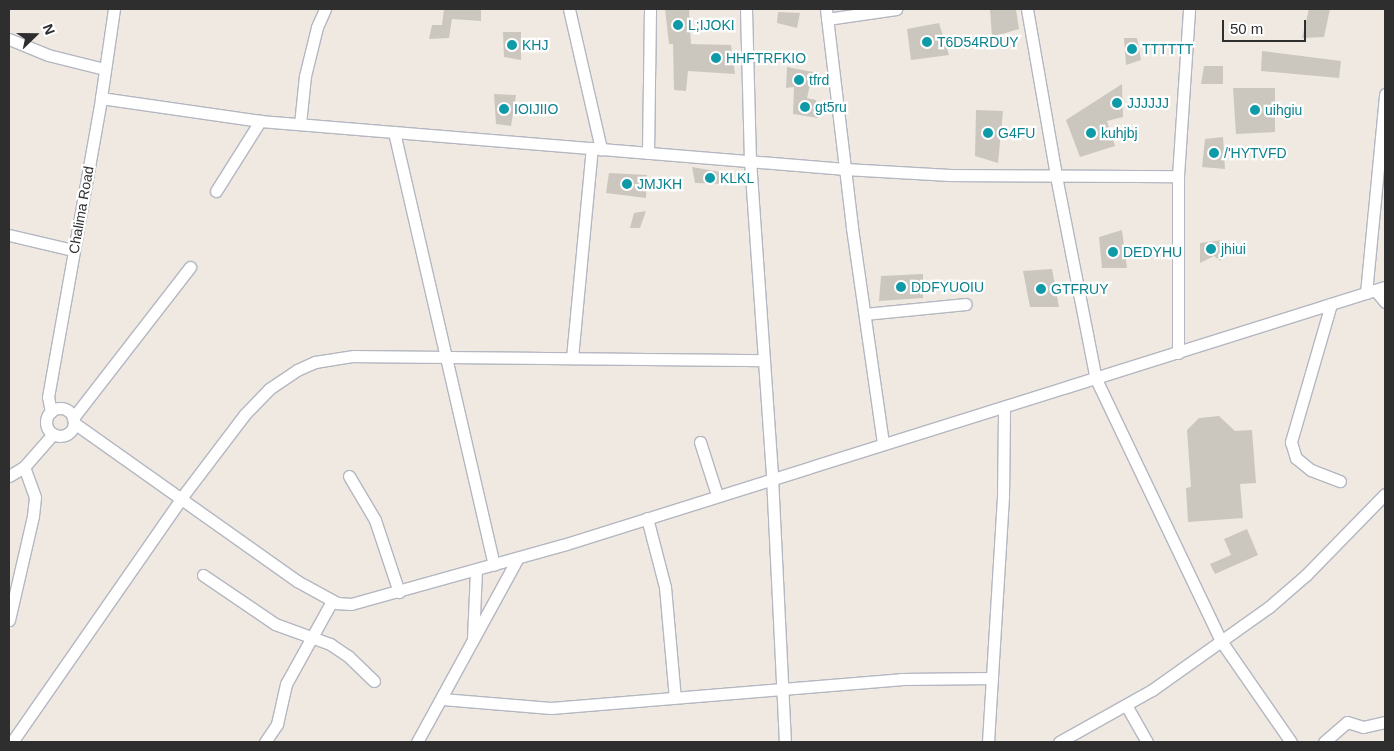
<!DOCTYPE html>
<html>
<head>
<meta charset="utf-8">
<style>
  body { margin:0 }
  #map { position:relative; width:1394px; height:751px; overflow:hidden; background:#efe9e1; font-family:Arial,sans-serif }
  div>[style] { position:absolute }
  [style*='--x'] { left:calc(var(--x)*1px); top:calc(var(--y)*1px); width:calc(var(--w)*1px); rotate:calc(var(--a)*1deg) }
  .building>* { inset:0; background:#cbc7bf }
  .roads { filter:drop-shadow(1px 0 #b4b7c1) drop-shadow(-1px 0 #b4b7c1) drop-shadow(0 1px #b4b7c1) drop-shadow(0 -1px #b4b7c1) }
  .minor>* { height:11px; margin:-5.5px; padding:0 5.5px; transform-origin:5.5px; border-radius:5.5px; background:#fff }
  .minor>.ring { margin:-5.5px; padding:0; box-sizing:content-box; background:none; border:11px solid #fff; border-radius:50% }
  .dots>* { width:14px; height:14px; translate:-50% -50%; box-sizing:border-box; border:2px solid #fff; border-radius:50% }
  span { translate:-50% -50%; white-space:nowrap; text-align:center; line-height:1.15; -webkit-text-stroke:4.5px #fff; paint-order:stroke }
  .culture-label { font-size:14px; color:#0d838f }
  .left { translate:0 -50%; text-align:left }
  .street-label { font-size:14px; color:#2e2e2e }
  .frame { position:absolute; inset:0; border:10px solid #2e2e2e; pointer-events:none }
  .north { position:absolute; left:10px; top:10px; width:50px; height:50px; -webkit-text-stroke:4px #fff; paint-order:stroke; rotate:68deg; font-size:14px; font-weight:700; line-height:20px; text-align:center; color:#2e2e2e }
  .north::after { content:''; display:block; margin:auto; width:18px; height:22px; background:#2e2e2e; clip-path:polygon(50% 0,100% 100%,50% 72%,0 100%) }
  .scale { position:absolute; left:1222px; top:20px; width:84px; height:22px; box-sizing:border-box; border:2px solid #2e2e2e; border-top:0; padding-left:6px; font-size:15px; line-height:18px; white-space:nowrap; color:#2e2e2e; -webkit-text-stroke:4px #fff; paint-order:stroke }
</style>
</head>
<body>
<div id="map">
  <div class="building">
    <i style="clip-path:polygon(444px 9px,481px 9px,481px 21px,452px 19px,449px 38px,429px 39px,432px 25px,442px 25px)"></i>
    <i style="clip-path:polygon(665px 9px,689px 9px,691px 44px,731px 45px,735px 74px,688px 71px,686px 91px,674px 90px,673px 44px,669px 44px)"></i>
    <i style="clip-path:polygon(990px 9px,1016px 9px,1019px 29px,992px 37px)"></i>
    <i style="clip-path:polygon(1309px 9px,1330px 9px,1324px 37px,1302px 38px)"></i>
    <i style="clip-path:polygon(778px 12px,800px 13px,797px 28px,777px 23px)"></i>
    <i style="clip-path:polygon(939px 23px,949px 55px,911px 60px,907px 29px)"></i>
    <i style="clip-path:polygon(503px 32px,521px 32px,521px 60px,504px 57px)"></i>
    <i style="clip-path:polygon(1124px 38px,1137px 38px,1141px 60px,1126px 65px)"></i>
    <i style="clip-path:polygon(1262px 51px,1341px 61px,1339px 78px,1261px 71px)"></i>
    <i style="clip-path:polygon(1204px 66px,1223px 66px,1223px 84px,1201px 84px)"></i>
    <i style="clip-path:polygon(787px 67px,813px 72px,807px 98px,816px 100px,818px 118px,793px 114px,794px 87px,786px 88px)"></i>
    <i style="clip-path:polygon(1122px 84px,1123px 117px,1107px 121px,1115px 146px,1080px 157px,1066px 120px)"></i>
    <i style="clip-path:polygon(1233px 88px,1275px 88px,1275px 132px,1236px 134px)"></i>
    <i style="clip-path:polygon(494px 94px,516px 95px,511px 126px,496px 124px)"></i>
    <i style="clip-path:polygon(976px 110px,1003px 111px,998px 163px,975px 156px)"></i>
    <i style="clip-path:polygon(1223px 137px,1225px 169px,1202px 167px,1205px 139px)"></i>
    <i style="clip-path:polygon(692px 167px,726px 173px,724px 184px,695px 183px)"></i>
    <i style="clip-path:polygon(609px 173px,647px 175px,646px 198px,606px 193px)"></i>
    <i style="clip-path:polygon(646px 211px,640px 228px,630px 228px,634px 213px)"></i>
    <i style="clip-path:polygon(1122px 230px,1127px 268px,1102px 268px,1099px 237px)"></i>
    <i style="clip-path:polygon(1222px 240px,1221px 261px,1214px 256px,1200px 263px,1200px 243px)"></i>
    <i style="clip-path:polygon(1052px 269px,1059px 307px,1030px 307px,1023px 271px)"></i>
    <i style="clip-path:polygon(923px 274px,923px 298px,879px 301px,881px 276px)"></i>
    <i style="clip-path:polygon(1219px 416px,1235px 431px,1252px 430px,1256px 483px,1240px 484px,1243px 518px,1188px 522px,1186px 488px,1191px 487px,1187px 430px,1199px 418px)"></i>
    <i style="clip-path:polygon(1247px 529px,1258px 555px,1215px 574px,1210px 564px,1231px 555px,1224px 539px)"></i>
  </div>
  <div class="roads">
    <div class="minor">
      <i style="--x:569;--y:9;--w:144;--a:77.1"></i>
      <i style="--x:746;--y:9;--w:151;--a:88.5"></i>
      <i style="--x:750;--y:160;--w:318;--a:86"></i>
      <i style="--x:772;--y:477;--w:265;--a:87.2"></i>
      <i style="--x:826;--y:9;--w:221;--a:83.2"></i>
      <i style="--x:852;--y:228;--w:218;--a:81.8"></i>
      <i style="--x:1027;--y:9;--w:169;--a:80.1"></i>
      <i style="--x:1056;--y:176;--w:207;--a:78.9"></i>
      <i style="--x:1096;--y:379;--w:290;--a:64.5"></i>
      <i style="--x:1221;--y:641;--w:123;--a:55.3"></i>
      <i style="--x:827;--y:19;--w:70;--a:-8.2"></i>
      <i style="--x:9;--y:39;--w:42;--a:22.3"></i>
      <i style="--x:48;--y:55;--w:58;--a:14"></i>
      <i style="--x:101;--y:98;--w:161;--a:8.2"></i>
      <i style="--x:260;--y:121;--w:587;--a:4.69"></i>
      <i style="--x:845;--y:169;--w:105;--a:3.3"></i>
      <i style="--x:950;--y:175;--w:228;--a:0.3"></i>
      <i style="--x:300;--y:124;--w:48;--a:-84.1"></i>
      <i style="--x:305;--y:76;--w:50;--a:-76.2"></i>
      <i style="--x:317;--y:27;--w:20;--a:-66"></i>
      <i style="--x:394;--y:132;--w:444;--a:77"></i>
      <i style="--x:648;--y:153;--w:144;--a:-89.2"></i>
      <i style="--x:216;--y:191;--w:83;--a:-57.8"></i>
      <i style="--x:9;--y:235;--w:66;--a:13.2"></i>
      <i style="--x:1375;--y:290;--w:16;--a:50"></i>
      <i style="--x:1366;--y:293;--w:200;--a:-84.5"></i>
      <i style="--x:1331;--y:304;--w:144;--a:106.2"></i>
      <i style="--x:1291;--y:442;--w:17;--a:73"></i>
      <i style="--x:1296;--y:458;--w:19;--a:39"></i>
      <i style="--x:1311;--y:470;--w:31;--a:21"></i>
      <i style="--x:865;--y:314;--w:101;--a:-5.7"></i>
      <i style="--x:1178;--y:353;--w:177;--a:-90"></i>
      <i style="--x:1178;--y:176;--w:167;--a:-86.2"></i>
      <i style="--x:572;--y:358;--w:211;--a:-84.6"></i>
      <i class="ring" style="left:46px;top:408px;width:17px;height:17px"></i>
      <i style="--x:51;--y:412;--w:15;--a:-101"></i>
      <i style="--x:48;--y:397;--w:304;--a:-79.9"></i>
      <i style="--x:101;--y:98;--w:90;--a:-81.7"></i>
      <i style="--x:73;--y:418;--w:191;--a:-52.2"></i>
      <i style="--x:74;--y:423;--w:273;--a:35.3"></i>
      <i style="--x:297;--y:581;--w:46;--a:28.8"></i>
      <i style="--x:337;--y:603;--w:14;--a:4"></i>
      <i style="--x:351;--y:604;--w:220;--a:-15.6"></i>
      <i style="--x:563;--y:545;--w:862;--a:-17.43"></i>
      <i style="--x:700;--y:442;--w:56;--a:72.2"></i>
      <i style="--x:9;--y:476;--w:17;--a:-31"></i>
      <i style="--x:24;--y:467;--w:44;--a:-48.7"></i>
      <i style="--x:349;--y:476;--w:51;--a:59.4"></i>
      <i style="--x:375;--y:520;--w:76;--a:71.6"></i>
      <i style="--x:647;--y:518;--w:71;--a:75.4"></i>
      <i style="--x:665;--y:587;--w:111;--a:84.9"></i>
      <i style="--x:203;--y:575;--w:87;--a:34.2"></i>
      <i style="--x:275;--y:624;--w:59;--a:20"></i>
      <i style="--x:330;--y:644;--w:22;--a:34"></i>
      <i style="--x:348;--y:656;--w:36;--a:44"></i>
      <i style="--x:9;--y:620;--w:107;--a:-77"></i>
      <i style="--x:33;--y:516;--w:19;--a:-84"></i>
      <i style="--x:35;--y:497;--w:32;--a:-110"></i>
      <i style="--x:473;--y:639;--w:69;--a:-87.5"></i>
      <i style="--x:442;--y:699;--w:109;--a:4.7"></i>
      <i style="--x:551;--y:708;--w:351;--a:-4.7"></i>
      <i style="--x:901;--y:679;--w:91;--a:-0.6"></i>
      <i style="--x:1126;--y:705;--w:43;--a:60.4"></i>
      <i style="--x:12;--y:742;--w:298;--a:-55.2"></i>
      <i style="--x:182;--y:497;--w:104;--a:-52.8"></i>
      <i style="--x:245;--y:414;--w:35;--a:-46"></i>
      <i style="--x:269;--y:389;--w:34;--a:-34"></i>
      <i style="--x:297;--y:370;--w:20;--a:-24"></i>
      <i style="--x:315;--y:362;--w:39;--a:-9"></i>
      <i style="--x:354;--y:356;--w:410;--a:0.6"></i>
      <i style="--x:265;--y:742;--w:22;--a:-56"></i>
      <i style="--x:277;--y:724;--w:41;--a:-77.3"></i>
      <i style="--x:286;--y:684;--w:95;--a:-61"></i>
      <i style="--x:417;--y:742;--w:209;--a:-61.3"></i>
      <i style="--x:988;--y:742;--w:246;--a:-86.5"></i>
      <i style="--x:1003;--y:496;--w:88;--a:-89.3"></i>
      <i style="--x:1059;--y:742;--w:107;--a:-29.2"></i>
      <i style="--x:1152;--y:690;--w:143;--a:-35.4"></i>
      <i style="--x:1269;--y:607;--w:49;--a:-40.9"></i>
      <i style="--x:1306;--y:575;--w:113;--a:-45.7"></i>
      <i style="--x:1324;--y:742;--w:30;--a:-41"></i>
      <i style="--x:1347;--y:722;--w:17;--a:17"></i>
      <i style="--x:1363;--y:727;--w:23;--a:-13"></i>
    </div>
  </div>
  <div class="dots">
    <i style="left:678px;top:25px;background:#0f9aa8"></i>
    <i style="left:927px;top:42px;background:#0f9aa8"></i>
    <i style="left:512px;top:45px;background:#0f9aa8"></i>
    <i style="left:1132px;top:49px;background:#0f9aa8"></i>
    <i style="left:716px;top:58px;background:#0f9aa8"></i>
    <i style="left:799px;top:80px;background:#0f9aa8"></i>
    <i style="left:1117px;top:103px;background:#0f9aa8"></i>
    <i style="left:805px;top:107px;background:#0f9aa8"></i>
    <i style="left:504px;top:109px;background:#0f9aa8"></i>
    <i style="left:1255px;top:110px;background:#0f9aa8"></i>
    <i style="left:988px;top:133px;background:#0f9aa8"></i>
    <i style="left:1091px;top:133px;background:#0f9aa8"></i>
    <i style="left:1214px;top:153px;background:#0f9aa8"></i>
    <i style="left:710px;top:178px;background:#0f9aa8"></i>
    <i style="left:627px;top:184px;background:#0f9aa8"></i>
    <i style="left:1211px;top:249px;background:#0f9aa8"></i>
    <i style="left:1113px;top:252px;background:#0f9aa8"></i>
    <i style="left:901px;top:287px;background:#0f9aa8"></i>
    <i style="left:1041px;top:289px;background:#0f9aa8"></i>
  </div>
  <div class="culture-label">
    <span class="left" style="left:688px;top:25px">L;IJOKI</span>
    <span class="left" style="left:937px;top:42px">T6D54RDUY</span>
    <span class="left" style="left:522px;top:45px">KHJ</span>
    <span class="left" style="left:1142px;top:49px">TTTTTT</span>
    <span class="left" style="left:726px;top:58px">HHFTRFKIO</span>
    <span class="left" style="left:809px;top:80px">tfrd</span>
    <span class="left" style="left:1127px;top:103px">JJJJJJ</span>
    <span class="left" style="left:815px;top:107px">gt5ru</span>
    <span class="left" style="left:514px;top:109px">IOIJIIO</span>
    <span class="left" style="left:1265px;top:110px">uihgiu</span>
    <span class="left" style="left:998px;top:133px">G4FU</span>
    <span class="left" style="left:1101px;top:133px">kuhjbj</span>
    <span class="left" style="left:1224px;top:153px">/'HYTVFD</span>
    <span class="left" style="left:720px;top:178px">KLKL</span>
    <span class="left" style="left:637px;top:184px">JMJKH</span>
    <span class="left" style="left:1221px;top:249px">jhiui</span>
    <span class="left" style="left:1123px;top:252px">DEDYHU</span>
    <span class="left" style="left:911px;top:287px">DDFYUOIU</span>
    <span class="left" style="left:1051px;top:289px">GTFRUY</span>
  </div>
  <div class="street-label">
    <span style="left:81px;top:210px;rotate:-80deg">Chalima Road</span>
  </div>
  <div class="frame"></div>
  <div class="north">N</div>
  <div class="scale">50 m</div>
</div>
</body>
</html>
